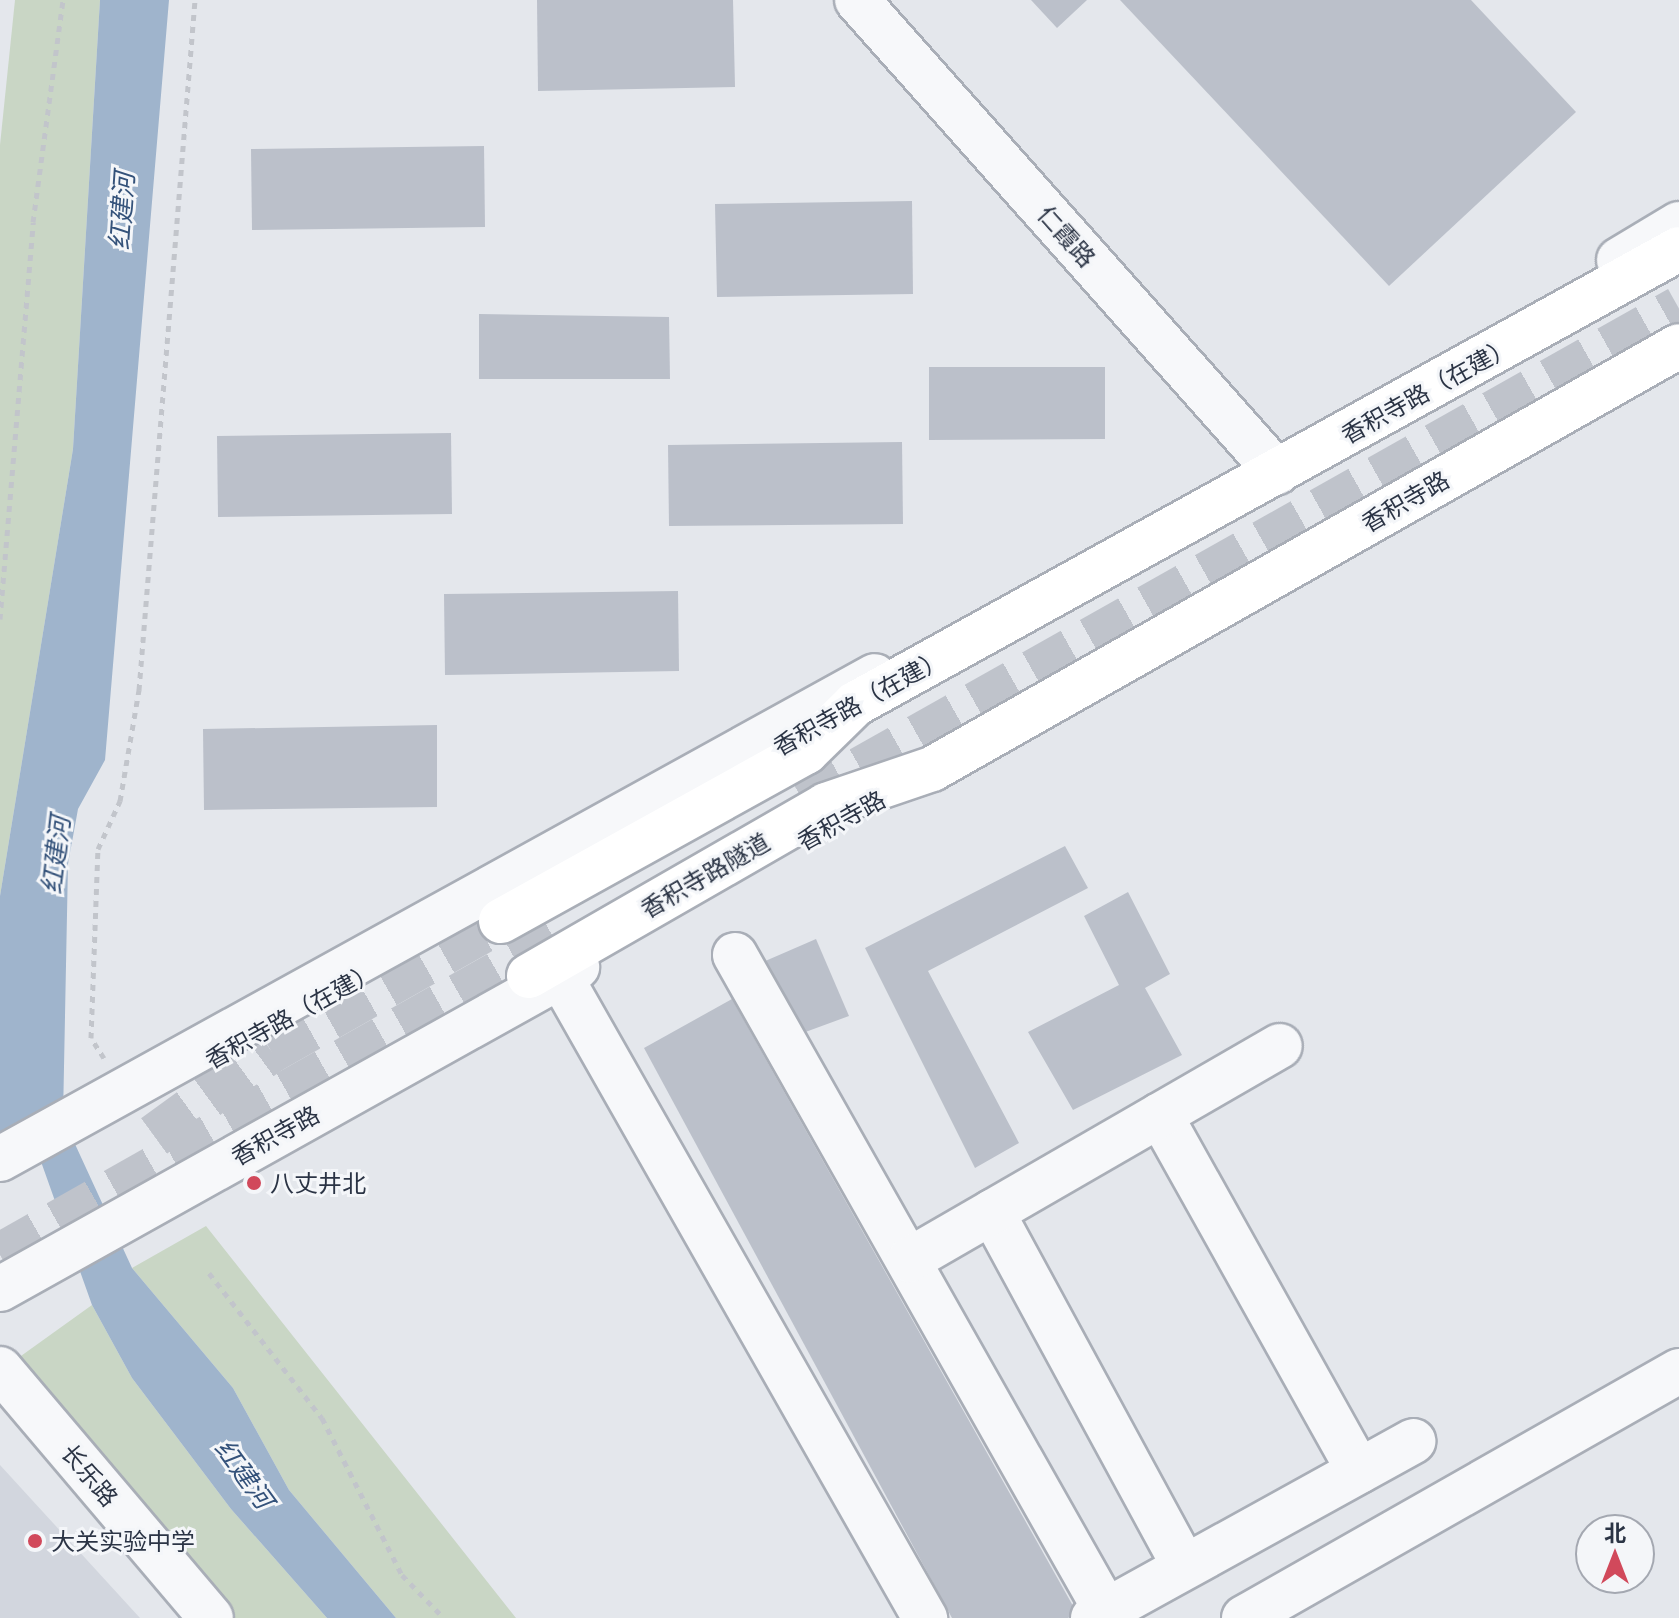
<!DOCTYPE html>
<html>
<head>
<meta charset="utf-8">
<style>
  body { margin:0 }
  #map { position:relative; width:1679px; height:1618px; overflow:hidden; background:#e4e7ec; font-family:"Noto Sans","Noto Sans SC",sans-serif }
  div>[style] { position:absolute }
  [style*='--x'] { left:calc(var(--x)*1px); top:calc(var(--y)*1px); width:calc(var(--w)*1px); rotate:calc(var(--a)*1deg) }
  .built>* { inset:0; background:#d2d6de }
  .green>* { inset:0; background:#c9d6c5 }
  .water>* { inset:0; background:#9fb4cc }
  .building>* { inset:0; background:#bbc0ca }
  .major-tunnel>* { height:44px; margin-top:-22px; transform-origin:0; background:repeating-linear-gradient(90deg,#bfc3cb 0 44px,transparent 0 66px) }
  .path>* { height:5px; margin-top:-2.5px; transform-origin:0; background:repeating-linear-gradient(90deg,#c2c5cb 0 6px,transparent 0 12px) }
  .roads { filter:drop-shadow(2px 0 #a9aeb7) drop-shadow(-2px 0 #a9aeb7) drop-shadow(0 2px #a9aeb7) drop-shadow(0 -2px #a9aeb7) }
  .minor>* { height:44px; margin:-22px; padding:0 22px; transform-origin:22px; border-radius:22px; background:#f7f8fa }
  .major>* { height:44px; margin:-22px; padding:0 22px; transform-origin:22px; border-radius:22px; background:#fff }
  .dots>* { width:22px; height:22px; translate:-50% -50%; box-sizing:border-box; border:4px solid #f4f6f9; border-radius:50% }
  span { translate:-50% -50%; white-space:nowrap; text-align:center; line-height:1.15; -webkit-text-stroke:6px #f4f6f9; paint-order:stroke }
  .street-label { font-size:24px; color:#2b3445 }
  .poi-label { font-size:24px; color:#2b3445 }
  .left { translate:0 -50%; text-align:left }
  .water-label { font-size:26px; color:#34527a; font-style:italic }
  .north { position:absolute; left:1575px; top:1514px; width:80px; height:80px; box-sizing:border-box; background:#f4f6f9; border:2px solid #a4a8b1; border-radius:50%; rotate:0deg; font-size:22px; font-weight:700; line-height:32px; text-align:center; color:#2b3445 }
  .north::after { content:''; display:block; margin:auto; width:28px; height:36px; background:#d1495b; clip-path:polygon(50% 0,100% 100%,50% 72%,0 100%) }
</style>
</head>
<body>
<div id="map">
  <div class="built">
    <i style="clip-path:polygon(0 1465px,140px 1618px,0 1618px)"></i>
  </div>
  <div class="green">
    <i style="clip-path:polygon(15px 0,100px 0,73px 449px,0 896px,0 145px)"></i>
    <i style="clip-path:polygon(206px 1226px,516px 1618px,396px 1618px,289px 1490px,233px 1388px,132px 1268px)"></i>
    <i style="clip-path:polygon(92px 1305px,132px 1378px,231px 1509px,327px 1618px,202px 1618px,0 1371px)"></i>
  </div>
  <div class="water">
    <i style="clip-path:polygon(100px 0,169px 0,105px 760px,78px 809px,68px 864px,63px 1118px,132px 1268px,233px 1388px,289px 1490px,396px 1618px,327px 1618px,231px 1509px,132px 1378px,92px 1305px,39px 1156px,0 1142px,0 896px,73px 449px)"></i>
  </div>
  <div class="building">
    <i style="clip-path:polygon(537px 0,733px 0,735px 87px,538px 91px)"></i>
    <i style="clip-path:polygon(1031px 0,1087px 0,1057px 28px)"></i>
    <i style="clip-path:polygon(1120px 0,1471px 0,1576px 112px,1389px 286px)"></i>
    <i style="clip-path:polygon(484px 146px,485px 227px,252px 230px,251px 149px)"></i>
    <i style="clip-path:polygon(912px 201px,913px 294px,717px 297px,715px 204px)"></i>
    <i style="clip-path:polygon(479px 314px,669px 317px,670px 379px,479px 379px)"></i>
    <i style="clip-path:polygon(929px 367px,1105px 367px,1105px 439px,929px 440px)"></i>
    <i style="clip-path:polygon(451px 433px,452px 514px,218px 517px,217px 436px)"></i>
    <i style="clip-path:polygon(902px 442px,903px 524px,669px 526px,668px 445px)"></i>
    <i style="clip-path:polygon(678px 591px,679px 671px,445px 675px,444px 594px)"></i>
    <i style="clip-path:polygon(437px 725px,437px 807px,204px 810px,203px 729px)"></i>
    <i style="clip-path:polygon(1065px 846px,1088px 888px,928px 971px,1019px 1143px,975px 1168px,865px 948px)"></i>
    <i style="clip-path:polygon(1128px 892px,1170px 974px,1145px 988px,1182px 1055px,1073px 1110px,1028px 1032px,1119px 985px,1084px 916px)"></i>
    <i style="clip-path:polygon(816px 939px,849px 1016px,800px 1034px,763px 962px)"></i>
    <i style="clip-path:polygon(732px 999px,1077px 1613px,1068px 1618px,952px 1618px,644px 1048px)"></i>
  </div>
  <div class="major-tunnel">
    <i style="--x:803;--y:801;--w:1005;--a:-29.37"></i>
    <i style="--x:154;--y:1136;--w:145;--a:-36"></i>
    <i style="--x:271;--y:1051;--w:264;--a:-29.5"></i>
    <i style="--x:0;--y:1255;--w:646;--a:-29.5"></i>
  </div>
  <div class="path">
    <i style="--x:0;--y:619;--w:398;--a:-85.2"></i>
    <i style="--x:33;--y:222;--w:224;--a:-82.3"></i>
    <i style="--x:104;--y:1058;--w:24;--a:-123"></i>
    <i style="--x:91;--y:1038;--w:189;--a:-87.9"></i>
    <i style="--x:98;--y:849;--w:53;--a:-65.4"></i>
    <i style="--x:120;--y:801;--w:113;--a:-80.3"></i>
    <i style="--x:139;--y:690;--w:692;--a:-85.36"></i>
    <i style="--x:209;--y:1273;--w:184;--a:52.1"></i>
    <i style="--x:322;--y:1418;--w:176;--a:63"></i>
    <i style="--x:402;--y:1575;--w:60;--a:45.7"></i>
  </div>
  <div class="roads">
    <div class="minor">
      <i style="--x:857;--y:0;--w:632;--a:48.34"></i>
      <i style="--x:1619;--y:260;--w:70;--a:-31"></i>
      <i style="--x:735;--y:955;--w:751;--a:60.5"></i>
      <i style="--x:560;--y:976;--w:739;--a:60.38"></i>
      <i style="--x:1160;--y:1115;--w:408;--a:60.8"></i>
      <i style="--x:0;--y:1159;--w:999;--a:-28.9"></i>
      <i style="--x:992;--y:1212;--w:403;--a:61.5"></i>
      <i style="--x:909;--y:1260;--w:428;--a:-30"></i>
      <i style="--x:0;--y:1289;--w:661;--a:-29.16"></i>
      <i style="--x:0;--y:1369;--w:326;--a:49.7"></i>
      <i style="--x:1093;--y:1618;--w:366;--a:-28.9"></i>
      <i style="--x:1244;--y:1618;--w:500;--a:-29.59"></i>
    </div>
    <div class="major">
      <i style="--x:501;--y:921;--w:349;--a:-29"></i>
      <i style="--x:806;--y:752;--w:69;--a:-44.4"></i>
      <i style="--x:855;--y:704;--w:941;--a:-28.91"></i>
      <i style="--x:529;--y:976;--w:343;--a:-29.9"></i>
      <i style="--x:826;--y:805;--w:112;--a:-18.8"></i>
      <i style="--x:932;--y:769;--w:858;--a:-29.52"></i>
    </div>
  </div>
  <div class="dots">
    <i style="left:254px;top:1183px;background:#d1495b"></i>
    <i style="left:35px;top:1541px;background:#d1495b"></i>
  </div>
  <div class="street-label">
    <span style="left:1067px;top:236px;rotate:48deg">仁霞路</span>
    <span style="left:1427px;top:390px;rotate:-29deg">香积寺路（在建）</span>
    <span style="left:1405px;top:501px;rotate:-30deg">香积寺路</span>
    <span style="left:859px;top:702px;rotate:-29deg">香积寺路（在建）</span>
    <span style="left:841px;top:820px;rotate:-29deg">香积寺路</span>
    <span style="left:705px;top:875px;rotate:-30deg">香积寺路隧道</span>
    <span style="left:291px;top:1015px;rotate:-29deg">香积寺路（在建）</span>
    <span style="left:275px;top:1135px;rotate:-29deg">香积寺路</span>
    <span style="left:90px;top:1475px;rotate:50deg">长乐路</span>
  </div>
  <div class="poi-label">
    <span class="left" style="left:270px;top:1183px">八丈井北</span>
    <span class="left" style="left:51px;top:1541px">大关实验中学</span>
  </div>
  <div class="water-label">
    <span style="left:122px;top:211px;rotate:-86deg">红建河</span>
    <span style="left:56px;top:855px;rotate:-83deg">红建河</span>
    <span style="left:244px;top:1474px;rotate:54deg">红建河</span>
  </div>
  <div class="north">北</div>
</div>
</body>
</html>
